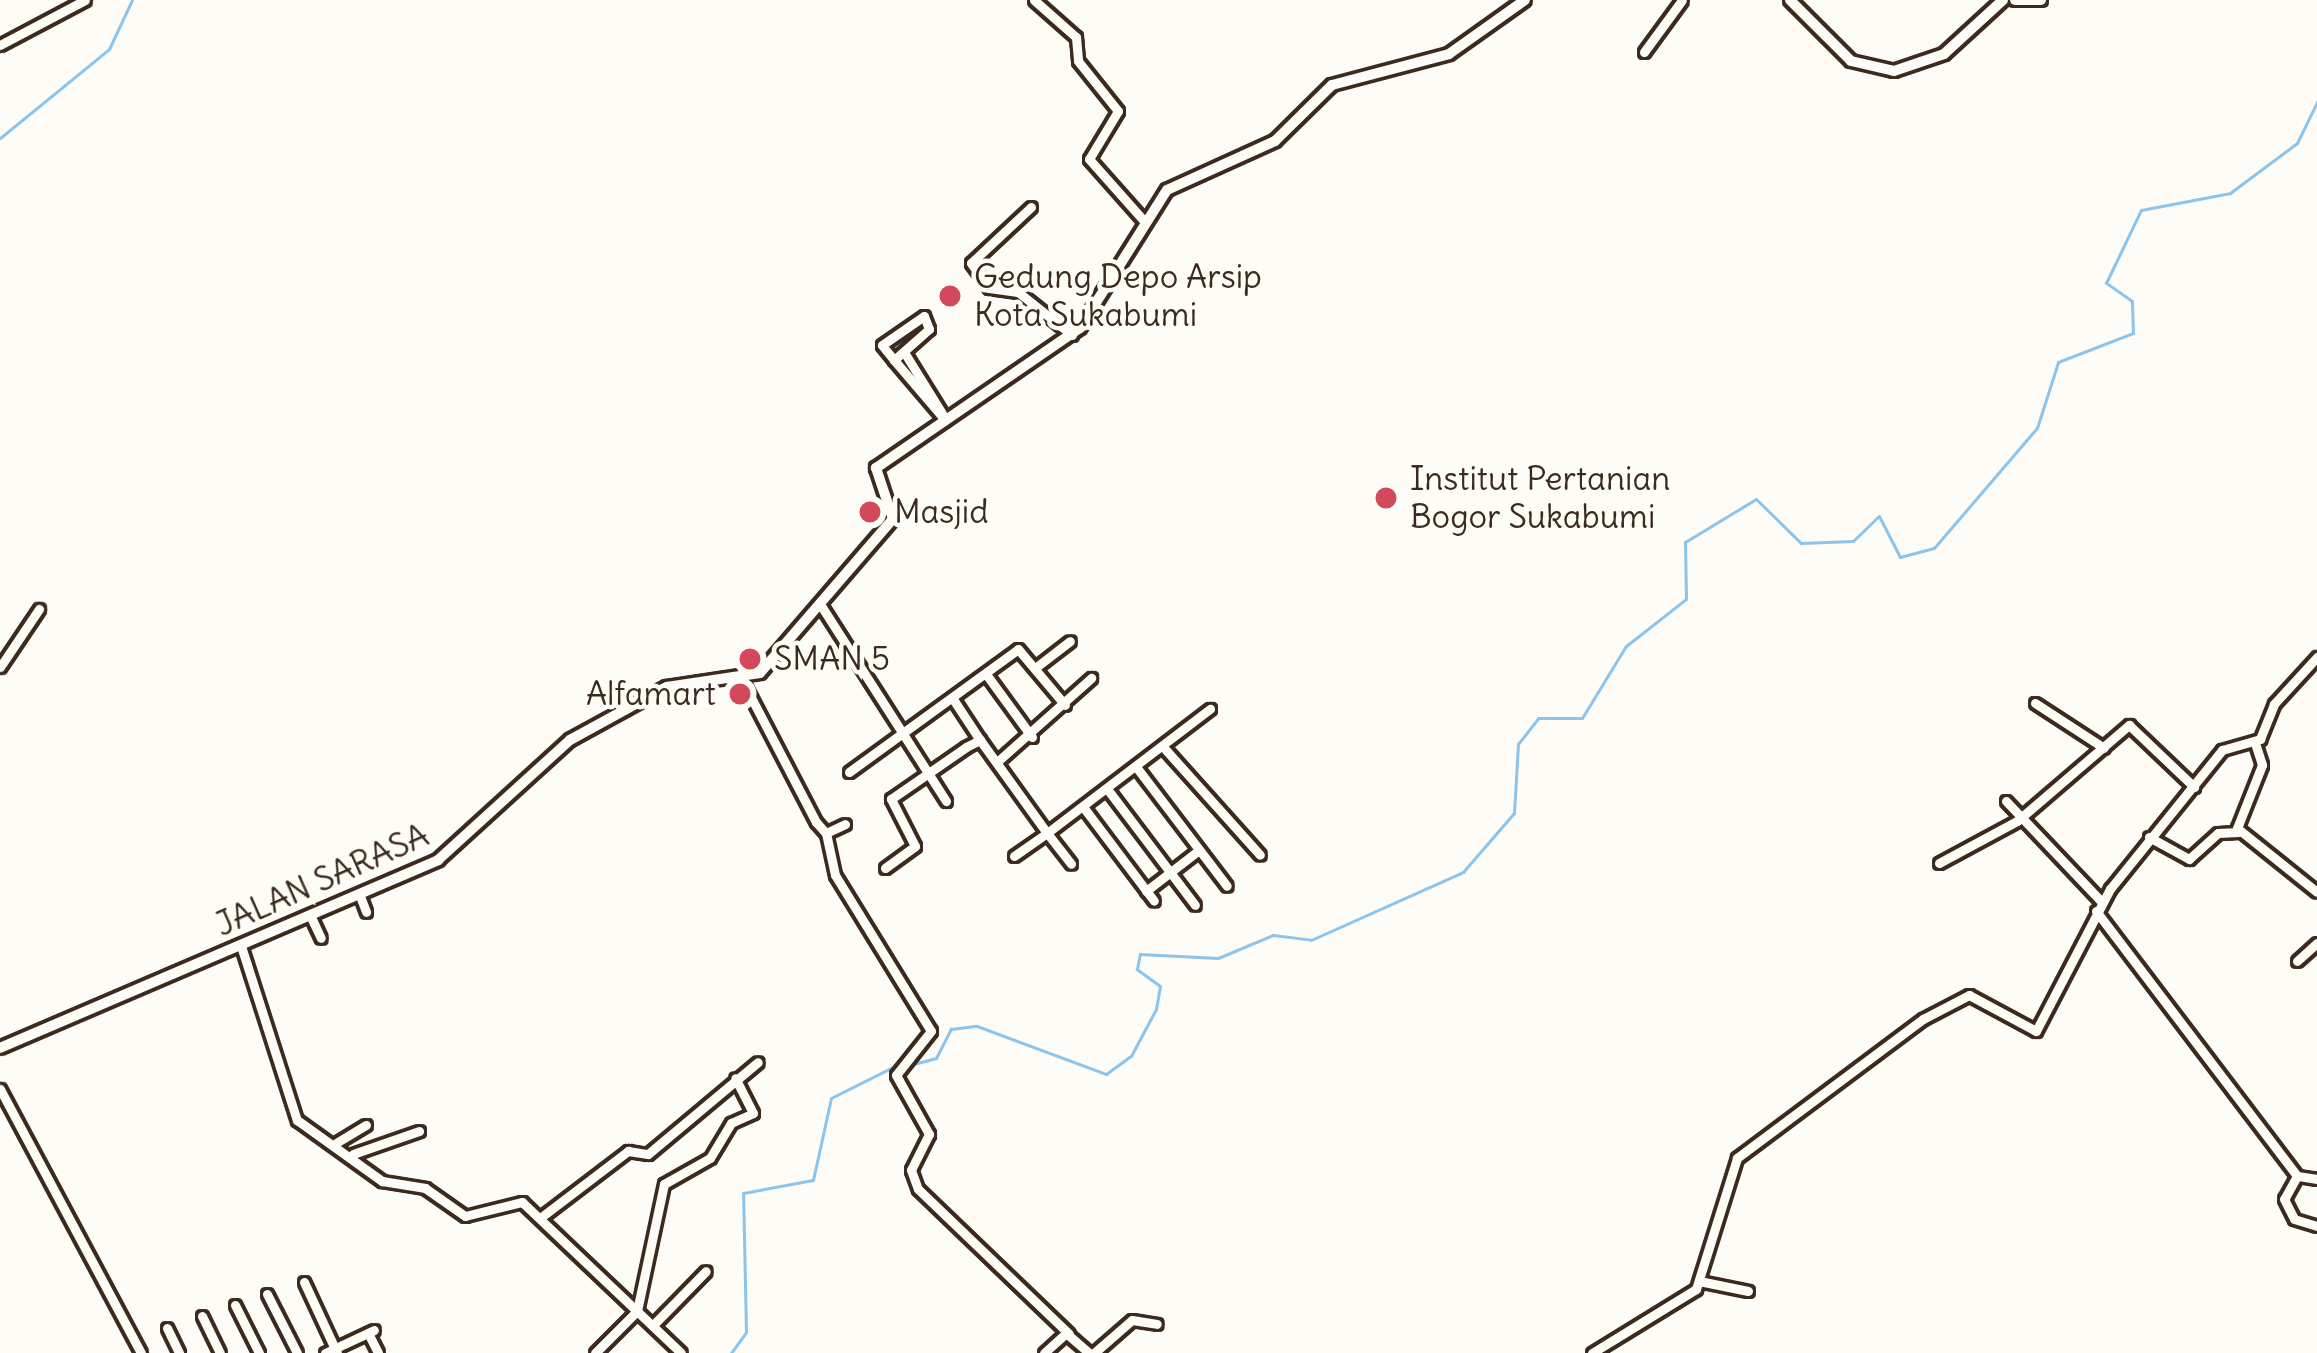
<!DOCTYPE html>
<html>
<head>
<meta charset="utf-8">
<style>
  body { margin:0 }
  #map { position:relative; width:2317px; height:1353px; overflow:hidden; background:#fdfcf7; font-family:Delius,sans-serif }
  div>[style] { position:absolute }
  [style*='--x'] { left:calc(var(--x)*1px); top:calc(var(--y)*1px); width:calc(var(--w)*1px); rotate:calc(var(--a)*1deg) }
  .stream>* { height:3px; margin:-1.5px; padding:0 1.5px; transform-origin:1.5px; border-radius:1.5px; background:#8cc4eb }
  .roads { filter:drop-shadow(3px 0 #3b2a1e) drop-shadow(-3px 0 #3b2a1e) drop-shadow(0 3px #3b2a1e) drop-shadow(0 -3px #3b2a1e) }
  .minor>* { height:9px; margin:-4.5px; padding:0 4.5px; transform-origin:4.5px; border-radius:4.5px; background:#fdfcf7 }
  .tertiary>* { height:10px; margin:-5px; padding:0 5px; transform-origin:5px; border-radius:5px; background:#fdfcf7 }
  .dots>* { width:33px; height:33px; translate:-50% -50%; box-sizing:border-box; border:6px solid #fdfcf7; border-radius:50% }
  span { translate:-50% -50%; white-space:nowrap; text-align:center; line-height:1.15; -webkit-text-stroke:9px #fdfcf7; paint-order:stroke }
  .poi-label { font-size:33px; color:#3b2a1e }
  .left { translate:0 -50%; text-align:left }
  .right { translate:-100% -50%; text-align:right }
  .street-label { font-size:33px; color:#3b2a1e }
</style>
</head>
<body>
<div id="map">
  <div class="stream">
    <i style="--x:0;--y:138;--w:141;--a:-39.2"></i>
    <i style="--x:109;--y:49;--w:54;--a:-64.9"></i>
    <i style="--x:906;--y:1066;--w:31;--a:-15"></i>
    <i style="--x:936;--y:1058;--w:33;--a:-63"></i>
    <i style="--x:951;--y:1029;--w:26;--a:-7"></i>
    <i style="--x:977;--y:1026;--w:138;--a:20.4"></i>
    <i style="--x:1106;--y:1074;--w:31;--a:-36"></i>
    <i style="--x:1131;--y:1056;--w:53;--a:-62"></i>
    <i style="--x:1156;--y:1009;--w:23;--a:-80"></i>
    <i style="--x:1160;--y:986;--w:29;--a:-144"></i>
    <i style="--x:1137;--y:969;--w:15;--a:-79"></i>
    <i style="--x:1140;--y:954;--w:78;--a:2.9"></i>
    <i style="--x:1218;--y:958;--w:60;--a:-22.7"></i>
    <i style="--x:1273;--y:935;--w:38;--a:7"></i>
    <i style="--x:1311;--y:940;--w:167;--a:-24.1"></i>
    <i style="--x:1463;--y:872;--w:78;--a:-49.2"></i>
    <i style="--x:1514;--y:813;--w:69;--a:-86.7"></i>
    <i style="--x:1518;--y:744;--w:33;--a:-52"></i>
    <i style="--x:1538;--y:718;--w:44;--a:0"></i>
    <i style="--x:1582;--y:718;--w:84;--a:-58.6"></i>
    <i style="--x:1626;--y:646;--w:76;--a:-38.1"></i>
    <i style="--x:1686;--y:599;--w:57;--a:-91"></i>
    <i style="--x:1685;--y:542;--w:83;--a:-31.2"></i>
    <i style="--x:1756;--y:499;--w:63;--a:44.4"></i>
    <i style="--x:1801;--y:543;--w:52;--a:-2.2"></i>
    <i style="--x:1853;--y:541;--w:36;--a:-44"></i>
    <i style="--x:1879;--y:516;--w:46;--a:62.9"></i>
    <i style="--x:1900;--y:557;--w:35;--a:-15"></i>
    <i style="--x:1934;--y:548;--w:158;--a:-49.4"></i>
    <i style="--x:2037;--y:428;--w:69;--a:-72.3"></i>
    <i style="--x:2058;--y:362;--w:80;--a:-21.1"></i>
    <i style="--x:2133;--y:333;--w:32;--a:-92"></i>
    <i style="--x:2132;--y:301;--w:32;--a:-145"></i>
    <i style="--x:2106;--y:283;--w:81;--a:-64.4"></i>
    <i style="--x:2141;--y:210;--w:91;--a:-10.8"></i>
    <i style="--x:2230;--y:193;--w:84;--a:-36.7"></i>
    <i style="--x:2297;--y:143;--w:46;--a:-64"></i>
    <i style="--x:731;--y:1353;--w:26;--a:-54"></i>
    <i style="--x:746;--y:1332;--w:139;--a:-91.2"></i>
    <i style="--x:743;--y:1193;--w:71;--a:-10.5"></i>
    <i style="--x:813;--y:1180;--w:84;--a:-77.6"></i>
    <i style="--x:831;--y:1098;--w:74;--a:-26.6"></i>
  </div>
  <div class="roads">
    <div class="minor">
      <i style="--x:1034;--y:0;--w:56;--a:41.4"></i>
      <i style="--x:1076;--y:37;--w:24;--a:85"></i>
      <i style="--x:1078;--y:61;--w:64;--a:51.3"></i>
      <i style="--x:1118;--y:111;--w:56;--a:121.1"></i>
      <i style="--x:1089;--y:159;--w:83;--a:48.4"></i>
      <i style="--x:0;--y:45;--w:96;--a:-27.9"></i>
      <i style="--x:1644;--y:52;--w:64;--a:-53.8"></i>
      <i style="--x:1031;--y:207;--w:82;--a:137"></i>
      <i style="--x:971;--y:263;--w:31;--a:54"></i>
      <i style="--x:989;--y:288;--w:29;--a:8"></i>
      <i style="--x:1018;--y:292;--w:69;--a:38.5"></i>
      <i style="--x:924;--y:316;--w:14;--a:69"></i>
      <i style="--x:929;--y:329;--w:47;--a:138.5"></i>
      <i style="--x:894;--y:360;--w:19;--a:-129"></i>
      <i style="--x:882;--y:345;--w:51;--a:-34.6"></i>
      <i style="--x:904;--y:352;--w:78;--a:58.2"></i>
      <i style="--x:894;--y:360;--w:79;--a:49.6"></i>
      <i style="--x:820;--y:604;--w:234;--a:57.4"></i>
      <i style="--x:0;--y:667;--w:70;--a:-56.1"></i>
      <i style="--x:1035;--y:668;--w:44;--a:-37.6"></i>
      <i style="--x:986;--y:674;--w:78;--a:53.9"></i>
      <i style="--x:742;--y:680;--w:160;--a:62.5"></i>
      <i style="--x:816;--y:822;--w:15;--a:48"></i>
      <i style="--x:826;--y:833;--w:21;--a:-25"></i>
      <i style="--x:953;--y:699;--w:49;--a:56.6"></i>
      <i style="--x:2035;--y:703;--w:82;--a:33.1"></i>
      <i style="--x:2255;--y:743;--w:23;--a:72"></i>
      <i style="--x:2262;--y:765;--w:68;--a:111.6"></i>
      <i style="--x:2237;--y:828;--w:102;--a:38.7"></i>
      <i style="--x:1165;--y:749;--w:142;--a:48.1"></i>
      <i style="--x:998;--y:761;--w:125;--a:-41.7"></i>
      <i style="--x:1137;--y:768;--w:148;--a:52.7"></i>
      <i style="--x:849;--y:772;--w:209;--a:-36"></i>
      <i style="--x:1018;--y:649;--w:73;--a:50"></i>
      <i style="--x:1108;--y:790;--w:144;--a:52.9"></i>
      <i style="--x:2006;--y:801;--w:138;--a:46.5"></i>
      <i style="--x:1084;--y:808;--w:116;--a:53"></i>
      <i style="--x:826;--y:833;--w:43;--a:77.9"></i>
      <i style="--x:835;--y:875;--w:183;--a:58.4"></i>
      <i style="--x:931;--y:1031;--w:56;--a:128.5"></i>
      <i style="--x:896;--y:1075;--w:68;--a:60.8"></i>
      <i style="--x:929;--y:1134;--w:40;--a:116.6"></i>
      <i style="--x:911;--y:1170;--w:20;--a:70"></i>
      <i style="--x:918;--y:1189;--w:209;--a:43.8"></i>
      <i style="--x:2149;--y:837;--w:46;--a:28.8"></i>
      <i style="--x:2189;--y:859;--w:39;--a:-42"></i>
      <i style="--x:2218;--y:833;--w:21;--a:-3"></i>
      <i style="--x:1014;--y:856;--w:40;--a:-34.9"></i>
      <i style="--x:1047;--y:833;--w:39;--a:52"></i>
      <i style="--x:1939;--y:863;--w:89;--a:-28.3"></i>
      <i style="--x:2017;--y:821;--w:148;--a:-40.6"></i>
      <i style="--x:2129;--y:725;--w:90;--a:43.6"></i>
      <i style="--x:885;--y:868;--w:37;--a:-36"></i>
      <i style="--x:915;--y:846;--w:53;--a:-117.1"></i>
      <i style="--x:891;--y:799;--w:91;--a:-34.7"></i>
      <i style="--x:966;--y:747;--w:16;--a:-27"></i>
      <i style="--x:980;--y:740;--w:115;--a:54.2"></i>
      <i style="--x:1047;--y:833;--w:205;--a:-37.3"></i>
      <i style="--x:1146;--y:891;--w:67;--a:-37.7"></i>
      <i style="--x:360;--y:896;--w:17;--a:69"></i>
      <i style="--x:2096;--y:911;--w:333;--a:52.8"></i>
      <i style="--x:311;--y:917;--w:23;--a:65"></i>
      <i style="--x:241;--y:946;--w:183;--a:72.2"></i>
      <i style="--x:297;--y:1120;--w:105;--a:35.7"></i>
      <i style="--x:382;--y:1181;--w:44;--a:9.2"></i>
      <i style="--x:425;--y:1188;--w:49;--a:35"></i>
      <i style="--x:465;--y:1216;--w:59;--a:-13.8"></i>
      <i style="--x:522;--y:1202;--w:219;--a:43.5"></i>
      <i style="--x:2297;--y:961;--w:27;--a:-42"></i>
      <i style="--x:0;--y:1089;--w:299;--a:61.9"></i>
      <i style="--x:336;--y:1143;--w:35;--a:-31"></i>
      <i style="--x:353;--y:1154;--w:70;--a:-19.2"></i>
      <i style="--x:2317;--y:1179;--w:20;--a:-171"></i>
      <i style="--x:2297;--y:1176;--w:26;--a:119"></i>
      <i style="--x:2284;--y:1199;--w:22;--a:63"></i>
      <i style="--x:2294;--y:1219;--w:24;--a:17"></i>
      <i style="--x:540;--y:1218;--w:111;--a:-37.3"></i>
      <i style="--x:628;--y:1151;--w:20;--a:9"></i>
      <i style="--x:648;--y:1154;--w:143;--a:-39.9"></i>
      <i style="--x:1699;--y:1281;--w:50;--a:11.5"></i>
      <i style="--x:304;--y:1282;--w:78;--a:65.1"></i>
      <i style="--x:267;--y:1294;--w:66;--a:63"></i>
      <i style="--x:235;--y:1305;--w:54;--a:63.4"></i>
      <i style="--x:202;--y:1316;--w:41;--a:64.1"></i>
      <i style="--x:656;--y:1322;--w:71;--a:-45.6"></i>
      <i style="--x:167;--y:1328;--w:28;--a:64"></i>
      <i style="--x:368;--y:1333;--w:22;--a:63"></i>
      <i style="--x:325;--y:1353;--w:54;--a:-25.1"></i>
      <i style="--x:595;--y:1353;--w:59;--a:-45"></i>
      <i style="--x:637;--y:1311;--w:130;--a:-78"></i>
      <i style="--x:664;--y:1184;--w:53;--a:-29.5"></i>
      <i style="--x:710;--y:1158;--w:41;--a:-59"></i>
      <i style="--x:731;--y:1123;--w:24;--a:-24"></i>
      <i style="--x:753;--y:1113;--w:39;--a:-117"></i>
      <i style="--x:1044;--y:1353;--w:30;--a:-42"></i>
      <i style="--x:1066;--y:1333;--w:30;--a:41"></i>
      <i style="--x:1094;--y:1353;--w:50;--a:-41"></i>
      <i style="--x:1132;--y:1320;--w:25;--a:9"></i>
      <i style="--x:1592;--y:1353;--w:122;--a:-31.6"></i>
      <i style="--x:1696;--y:1289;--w:137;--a:-72.6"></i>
      <i style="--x:1737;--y:1158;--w:232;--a:-36.8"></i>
      <i style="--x:1923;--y:1019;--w:52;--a:-27.6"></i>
      <i style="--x:1969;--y:995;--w:76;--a:28.2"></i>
      <i style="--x:2036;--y:1031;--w:160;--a:-62.5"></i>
      <i style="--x:2110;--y:889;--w:179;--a:-51.1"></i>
      <i style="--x:2222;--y:750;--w:40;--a:-16"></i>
      <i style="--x:2260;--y:739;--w:38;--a:-68"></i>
      <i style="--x:2274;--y:704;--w:64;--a:-47.5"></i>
    </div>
    <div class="tertiary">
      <i style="--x:1790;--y:0;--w:86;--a:45"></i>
      <i style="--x:1851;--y:61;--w:44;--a:13.1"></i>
      <i style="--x:1894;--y:71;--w:53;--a:-18.8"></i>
      <i style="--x:1944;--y:54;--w:80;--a:-42.5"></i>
      <i style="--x:2015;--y:0;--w:26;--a:0"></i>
      <i style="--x:0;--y:1048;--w:477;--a:-23.2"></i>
      <i style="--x:438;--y:860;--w:178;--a:-42.3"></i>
      <i style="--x:570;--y:740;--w:111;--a:-28.7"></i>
      <i style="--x:667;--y:687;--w:94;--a:-8.6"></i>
      <i style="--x:760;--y:673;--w:203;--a:-49.2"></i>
      <i style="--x:893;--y:519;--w:54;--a:-108.4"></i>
      <i style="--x:876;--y:468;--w:247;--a:-34.5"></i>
      <i style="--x:1080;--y:328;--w:163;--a:-57.8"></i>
      <i style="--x:1167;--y:190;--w:119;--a:-24.4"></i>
      <i style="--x:1275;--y:141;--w:80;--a:-44.5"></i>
      <i style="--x:1332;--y:85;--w:121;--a:-14.8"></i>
      <i style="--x:1449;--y:54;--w:93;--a:-35.4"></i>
    </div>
  </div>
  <div class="dots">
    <i style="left:950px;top:296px;background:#d1495b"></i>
    <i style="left:1386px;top:498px;background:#d1495b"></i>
    <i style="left:870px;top:512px;background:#d1495b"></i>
    <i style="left:750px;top:659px;background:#d1495b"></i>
    <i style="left:740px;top:694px;background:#d1495b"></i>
  </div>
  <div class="poi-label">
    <span class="left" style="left:974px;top:296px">Gedung Depo Arsip<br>Kota Sukabumi</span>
    <span class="left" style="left:1410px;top:498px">Institut Pertanian<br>Bogor Sukabumi</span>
    <span class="left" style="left:894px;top:512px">Masjid</span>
    <span class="left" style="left:774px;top:659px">SMAN 5</span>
    <span class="right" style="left:716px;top:694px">Alfamart</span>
  </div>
  <div class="street-label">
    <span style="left:322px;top:880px;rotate:-24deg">JALAN SARASA</span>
  </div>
</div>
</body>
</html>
